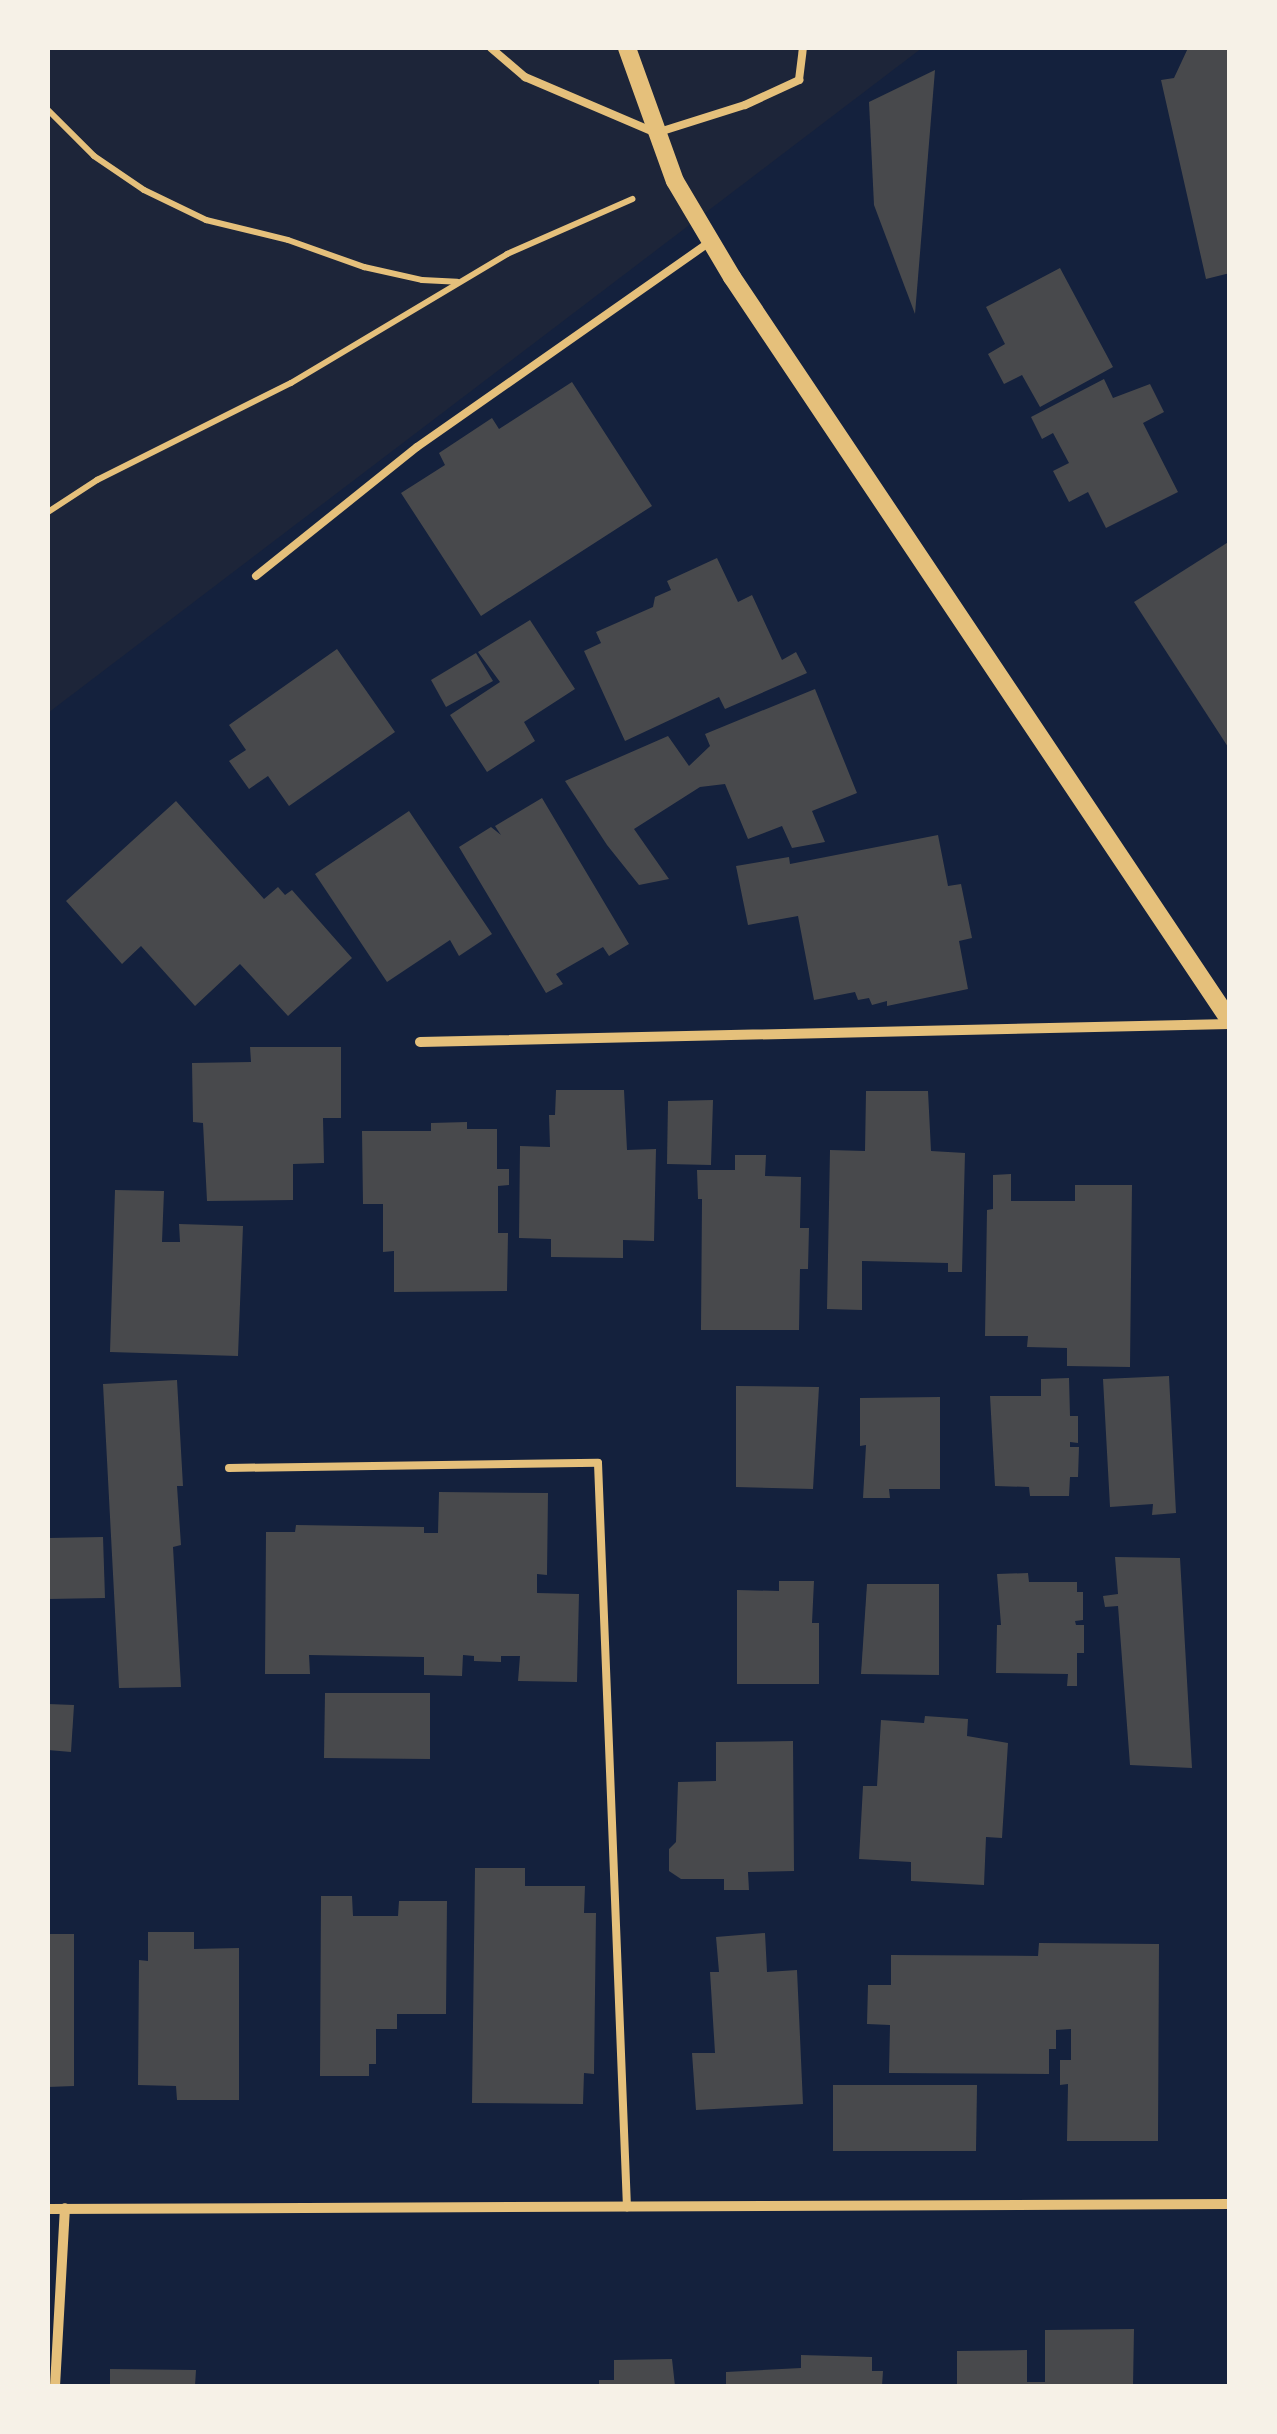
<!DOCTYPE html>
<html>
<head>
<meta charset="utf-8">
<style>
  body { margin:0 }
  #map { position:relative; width:1277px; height:2434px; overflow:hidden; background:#14213d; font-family:Literata,serif }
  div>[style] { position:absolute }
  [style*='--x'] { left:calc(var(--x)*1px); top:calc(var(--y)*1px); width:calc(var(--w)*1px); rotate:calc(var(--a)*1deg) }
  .green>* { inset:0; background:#1d2539 }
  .building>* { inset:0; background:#48494c }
  .path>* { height:6px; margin:-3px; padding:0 3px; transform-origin:3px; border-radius:3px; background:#e5c07b }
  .service>* { height:8px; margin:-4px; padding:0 4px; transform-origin:4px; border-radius:4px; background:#e5c07b }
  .minor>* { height:10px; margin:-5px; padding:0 5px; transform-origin:5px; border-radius:5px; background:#e5c07b }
  .tertiary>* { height:18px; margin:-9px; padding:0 9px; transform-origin:9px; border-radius:9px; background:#e5c07b }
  span { translate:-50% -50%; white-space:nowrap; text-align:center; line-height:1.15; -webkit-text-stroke:8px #f6f1e7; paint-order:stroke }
  .frame { position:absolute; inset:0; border:50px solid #f6f1e7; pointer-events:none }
</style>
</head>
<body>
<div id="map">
  <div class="green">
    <i style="clip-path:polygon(48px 48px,922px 48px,48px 713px)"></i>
  </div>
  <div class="building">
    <i style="clip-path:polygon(1188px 48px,1230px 48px,1230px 273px,1206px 279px,1161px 80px,1174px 78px)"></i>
    <i style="clip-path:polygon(935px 70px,915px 314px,874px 205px,869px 102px)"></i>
    <i style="clip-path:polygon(1060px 268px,1113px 367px,1040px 407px,1022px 375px,1004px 384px,988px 354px,1005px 344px,986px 307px)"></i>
    <i style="clip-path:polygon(1104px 379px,1113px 398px,1150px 384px,1164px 412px,1143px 423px,1178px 492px,1106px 528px,1088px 492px,1069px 502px,1053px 471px,1069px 463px,1053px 433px,1042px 439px,1031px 417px)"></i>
    <i style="clip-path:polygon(572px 382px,652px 506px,481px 616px,401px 493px,445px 465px,439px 453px,492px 418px,499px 429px)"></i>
    <i style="clip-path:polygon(1230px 541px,1230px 750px,1134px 602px)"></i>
    <i style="clip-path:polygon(717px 558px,738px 602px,752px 595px,782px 660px,796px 652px,807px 673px,725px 709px,719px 697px,625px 741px,584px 651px,601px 643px,596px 632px,653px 607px,655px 597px,671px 590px,667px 581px)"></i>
    <i style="clip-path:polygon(530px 620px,575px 689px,524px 722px,535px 741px,487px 772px,450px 715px,500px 682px,478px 652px)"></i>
    <i style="clip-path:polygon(337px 649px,395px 732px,289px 806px,268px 776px,249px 789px,229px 761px,246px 750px,229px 725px)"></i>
    <i style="clip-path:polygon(476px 653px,493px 681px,446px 707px,431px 680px)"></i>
    <i style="clip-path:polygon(815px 689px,857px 793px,812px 811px,825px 842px,792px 848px,782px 826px,748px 839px,725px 784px,700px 787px,634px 829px,669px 879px,639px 885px,607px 845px,565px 781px,668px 736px,689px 766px,710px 746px,705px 734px)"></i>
    <i style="clip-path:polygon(542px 798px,629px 944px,609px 956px,603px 947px,556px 974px,563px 984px,546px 993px,459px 847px,491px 827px,501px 835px,495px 826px)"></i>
    <i style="clip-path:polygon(176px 801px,264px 899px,278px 887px,285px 895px,292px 890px,352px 958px,288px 1016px,240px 964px,195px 1006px,141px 946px,122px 964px,66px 901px)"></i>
    <i style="clip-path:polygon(409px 811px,492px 934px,459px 956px,450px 940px,387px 982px,315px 874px)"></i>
    <i style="clip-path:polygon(938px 835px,948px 886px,961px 884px,972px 938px,959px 941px,968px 989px,887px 1006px,887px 1001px,872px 1005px,869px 998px,858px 1000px,855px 992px,814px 1000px,798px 916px,748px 925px,736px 866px,789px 857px,790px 864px)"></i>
    <i style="clip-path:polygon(250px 1047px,341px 1047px,341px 1118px,323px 1118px,324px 1163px,293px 1164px,293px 1200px,207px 1201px,203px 1123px,193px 1122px,192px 1063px,251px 1062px)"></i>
    <i style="clip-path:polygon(556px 1090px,624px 1090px,627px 1150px,656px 1149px,654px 1241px,623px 1240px,623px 1258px,551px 1257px,551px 1239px,519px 1238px,520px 1146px,550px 1147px,549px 1115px,555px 1115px)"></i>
    <i style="clip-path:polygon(866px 1091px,928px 1091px,931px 1151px,965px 1153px,962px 1272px,948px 1272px,948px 1263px,862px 1261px,862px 1310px,827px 1309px,830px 1150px,865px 1151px)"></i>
    <i style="clip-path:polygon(713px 1100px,711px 1165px,667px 1164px,668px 1101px)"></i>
    <i style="clip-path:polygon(467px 1122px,467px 1129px,497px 1129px,497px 1169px,509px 1169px,509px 1185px,498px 1186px,498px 1233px,508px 1233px,507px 1291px,394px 1292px,394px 1251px,383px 1252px,383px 1204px,363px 1204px,362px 1131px,431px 1131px,431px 1123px)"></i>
    <i style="clip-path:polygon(735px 1155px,766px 1155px,765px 1176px,801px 1177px,800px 1228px,809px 1228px,808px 1269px,800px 1269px,799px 1330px,701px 1330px,702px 1199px,698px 1199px,697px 1170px,735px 1170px)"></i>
    <i style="clip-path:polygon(1011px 1174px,1011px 1201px,1075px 1201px,1075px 1185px,1132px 1185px,1130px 1367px,1067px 1366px,1067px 1348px,1027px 1347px,1028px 1336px,985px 1336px,987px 1210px,993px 1209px,993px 1175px)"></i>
    <i style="clip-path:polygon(115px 1190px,164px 1191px,162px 1242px,180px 1242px,179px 1224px,243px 1226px,238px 1356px,110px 1352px)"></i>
    <i style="clip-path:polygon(1169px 1376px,1176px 1513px,1152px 1515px,1153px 1504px,1110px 1507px,1103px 1379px)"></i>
    <i style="clip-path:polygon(1069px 1378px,1070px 1416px,1078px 1416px,1078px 1443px,1070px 1442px,1070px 1447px,1079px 1447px,1078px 1477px,1070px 1477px,1069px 1496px,1030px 1496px,1029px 1487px,995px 1486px,990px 1396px,1041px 1396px,1041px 1379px)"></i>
    <i style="clip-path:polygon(177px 1380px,183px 1486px,177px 1486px,181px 1545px,173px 1547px,181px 1687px,119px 1688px,103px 1384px)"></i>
    <i style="clip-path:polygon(736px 1386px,819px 1387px,813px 1489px,736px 1487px)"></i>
    <i style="clip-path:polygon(940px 1397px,940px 1489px,889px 1489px,890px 1498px,863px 1498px,866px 1445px,860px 1446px,860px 1398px)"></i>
    <i style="clip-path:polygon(439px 1492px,548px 1493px,547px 1575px,537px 1574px,537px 1593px,579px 1594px,577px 1682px,518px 1681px,520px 1656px,501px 1656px,501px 1662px,474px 1661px,474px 1656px,463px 1655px,462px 1676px,424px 1675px,424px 1657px,309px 1655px,310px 1674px,265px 1674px,266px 1532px,295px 1532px,296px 1525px,424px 1527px,424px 1533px,438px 1533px)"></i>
    <i style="clip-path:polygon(103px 1537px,105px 1598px,48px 1599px,48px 1538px)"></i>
    <i style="clip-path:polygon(1115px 1557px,1180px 1558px,1192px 1768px,1130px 1765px,1118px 1606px,1105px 1607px,1103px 1596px,1118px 1594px)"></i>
    <i style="clip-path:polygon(1028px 1573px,1029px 1582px,1077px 1582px,1077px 1592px,1083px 1592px,1083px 1620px,1075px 1621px,1076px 1625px,1084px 1625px,1084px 1653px,1077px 1653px,1077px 1686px,1067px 1686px,1068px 1674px,996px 1673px,997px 1625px,1001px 1625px,997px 1574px)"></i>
    <i style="clip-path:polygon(779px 1581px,814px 1581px,812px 1623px,819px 1623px,819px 1684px,737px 1684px,737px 1590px,779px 1591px)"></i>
    <i style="clip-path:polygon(867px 1584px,939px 1584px,939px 1675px,861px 1674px)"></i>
    <i style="clip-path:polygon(325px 1693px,430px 1693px,430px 1759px,324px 1758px)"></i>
    <i style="clip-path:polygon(48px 1704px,74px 1705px,71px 1752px,48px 1750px)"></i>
    <i style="clip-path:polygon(925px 1716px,968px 1719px,967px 1736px,1008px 1743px,1002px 1838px,986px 1837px,984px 1885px,911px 1881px,911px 1862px,859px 1859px,863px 1786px,877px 1786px,881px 1720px,924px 1723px)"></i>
    <i style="clip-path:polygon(793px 1741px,794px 1871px,748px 1872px,749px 1890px,724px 1890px,724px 1879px,681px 1879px,669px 1871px,669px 1849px,676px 1842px,678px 1782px,716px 1781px,716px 1742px)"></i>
    <i style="clip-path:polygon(475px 1868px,525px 1868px,525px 1886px,585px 1886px,584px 1913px,596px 1913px,594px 2074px,584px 2073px,583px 2104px,472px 2103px)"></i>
    <i style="clip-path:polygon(321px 1896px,352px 1896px,353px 1916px,398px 1916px,399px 1901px,447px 1901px,446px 2014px,397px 2014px,397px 2029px,376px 2029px,376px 2064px,369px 2064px,369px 2076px,320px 2076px)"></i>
    <i style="clip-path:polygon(148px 1932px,194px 1932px,194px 1949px,239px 1948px,239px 2100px,177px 2100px,176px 2086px,138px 2085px,139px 1960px,148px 1961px)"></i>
    <i style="clip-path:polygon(765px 1933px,767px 1972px,797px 1970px,803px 2104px,696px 2110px,692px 2053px,715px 2053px,710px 1972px,719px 1972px,716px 1937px)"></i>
    <i style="clip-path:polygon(48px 1934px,74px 1934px,74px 2086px,48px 2087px)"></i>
    <i style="clip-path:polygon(1039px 1943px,1159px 1944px,1158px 2141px,1067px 2141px,1068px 2084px,1060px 2085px,1060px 2060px,1071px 2060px,1071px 2029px,1056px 2030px,1056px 2049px,1049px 2049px,1049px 2074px,889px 2073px,890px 2025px,867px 2024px,868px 1985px,891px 1985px,891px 1955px,1038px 1956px)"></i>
    <i style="clip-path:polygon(833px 2085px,977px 2085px,976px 2151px,833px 2151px)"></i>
    <i style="clip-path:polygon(1134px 2329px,1133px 2386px,957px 2386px,957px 2351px,1027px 2350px,1027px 2382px,1045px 2382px,1045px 2330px)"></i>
    <i style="clip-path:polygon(801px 2355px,872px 2357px,872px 2371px,883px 2371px,882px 2386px,726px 2386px,726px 2372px,801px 2368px)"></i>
    <i style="clip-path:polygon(672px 2359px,675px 2386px,599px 2386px,599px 2380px,614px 2380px,614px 2360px)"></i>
    <i style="clip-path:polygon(110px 2369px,196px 2370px,195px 2386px,110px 2386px)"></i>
  </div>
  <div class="path">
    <i style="--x:48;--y:110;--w:65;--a:45"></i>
    <i style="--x:94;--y:156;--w:60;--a:34.2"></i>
    <i style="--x:144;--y:190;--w:69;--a:25.8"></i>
    <i style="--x:206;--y:220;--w:84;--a:13.7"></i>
    <i style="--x:288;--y:240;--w:81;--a:19.6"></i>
    <i style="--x:364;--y:267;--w:59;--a:12.6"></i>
    <i style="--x:422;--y:280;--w:35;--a:3"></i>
    <i style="--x:48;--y:512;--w:59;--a:-33.1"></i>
    <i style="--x:97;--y:480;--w:217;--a:-26.6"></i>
    <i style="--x:291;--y:383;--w:252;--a:-30.8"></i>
    <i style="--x:507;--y:254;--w:137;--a:-23.7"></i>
  </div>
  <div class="service">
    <i style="--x:491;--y:48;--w:45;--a:40.5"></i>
    <i style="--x:525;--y:77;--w:142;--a:23.1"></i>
    <i style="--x:656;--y:133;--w:93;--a:-17.5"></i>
    <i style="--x:745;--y:105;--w:60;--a:-24.8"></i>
    <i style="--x:799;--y:80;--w:32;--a:-83"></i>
    <i style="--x:256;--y:576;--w:206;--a:-38.7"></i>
    <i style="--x:417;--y:447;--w:359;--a:-35"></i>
    <i style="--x:229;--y:1468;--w:369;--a:-0.8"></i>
    <i style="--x:598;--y:1463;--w:745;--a:87.77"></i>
  </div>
  <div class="minor">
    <i style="--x:420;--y:1042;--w:810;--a:-1.27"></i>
    <i style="--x:48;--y:2209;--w:1182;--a:-0.24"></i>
    <i style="--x:55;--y:2386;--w:178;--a:-86.8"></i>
  </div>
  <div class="tertiary">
    <i style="--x:627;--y:48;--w:141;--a:70.2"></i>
    <i style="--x:675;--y:181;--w:112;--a:59.3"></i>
    <i style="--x:732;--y:277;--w:895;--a:56.2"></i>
  </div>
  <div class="frame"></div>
</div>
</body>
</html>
